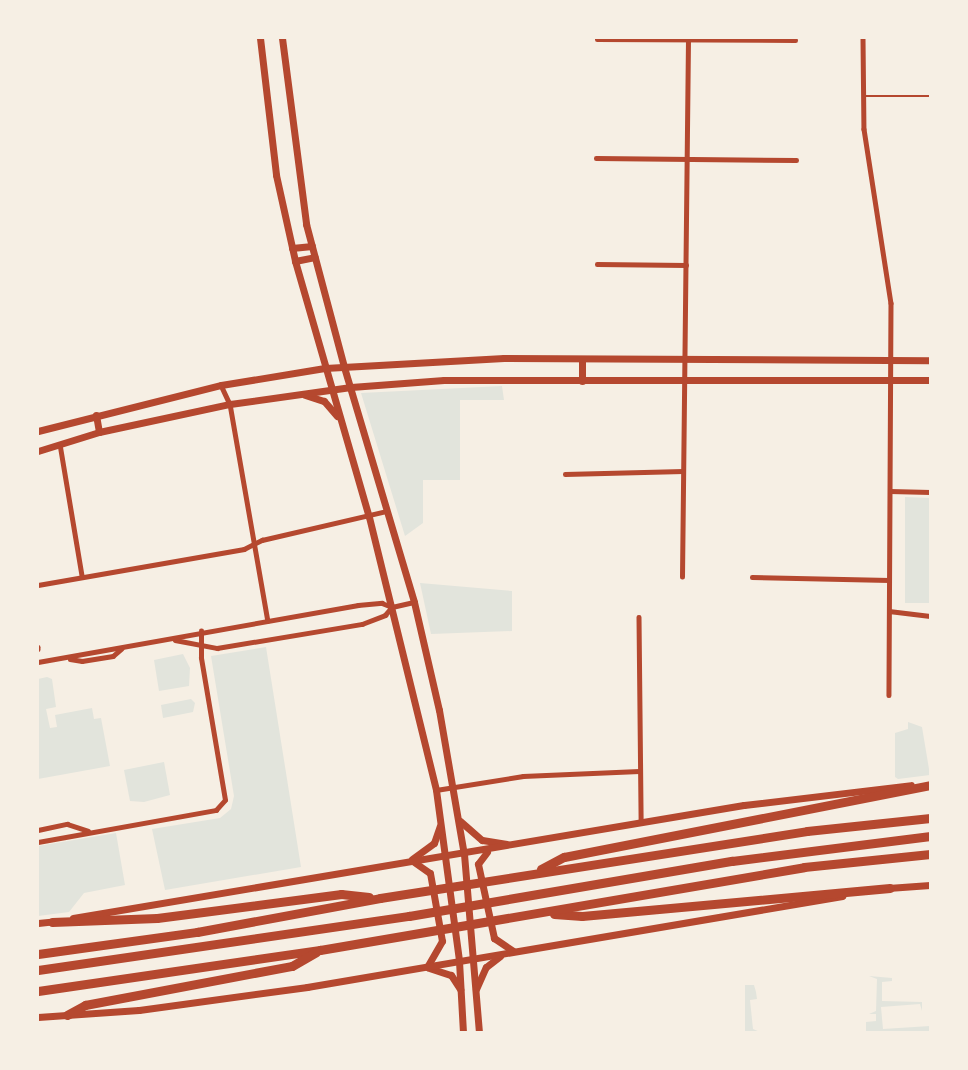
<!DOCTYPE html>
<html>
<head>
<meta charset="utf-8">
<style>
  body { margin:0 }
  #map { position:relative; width:968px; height:1070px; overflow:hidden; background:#f6efe4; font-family:"Work Sans",sans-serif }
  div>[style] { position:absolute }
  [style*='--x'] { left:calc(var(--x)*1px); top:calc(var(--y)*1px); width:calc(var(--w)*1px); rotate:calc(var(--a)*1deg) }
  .green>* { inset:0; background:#e2e4dc }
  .service>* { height:2px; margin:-1px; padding:0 1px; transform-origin:1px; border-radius:1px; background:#b5482f }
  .minor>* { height:4.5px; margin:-2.25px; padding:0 2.25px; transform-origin:2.25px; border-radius:2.25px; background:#b5482f }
  .secondary>* { height:7px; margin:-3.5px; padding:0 3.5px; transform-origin:3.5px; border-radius:3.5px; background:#b5482f }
  .motorway>* { height:9px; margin:-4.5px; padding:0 4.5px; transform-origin:4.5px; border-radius:4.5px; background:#b5482f }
  span { translate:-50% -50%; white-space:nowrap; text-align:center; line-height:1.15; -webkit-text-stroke:6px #f6efe4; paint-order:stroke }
  .frame { position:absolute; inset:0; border:39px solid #f6efe4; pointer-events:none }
</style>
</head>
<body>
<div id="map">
  <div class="green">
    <i style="clip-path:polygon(502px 386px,504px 400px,460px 400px,460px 480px,423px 480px,423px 523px,405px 536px,361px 393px)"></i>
    <i style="clip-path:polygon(905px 497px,930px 498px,930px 603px,905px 603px)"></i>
    <i style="clip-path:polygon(420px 583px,512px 591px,512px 631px,431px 634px)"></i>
    <i style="clip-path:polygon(266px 647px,301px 867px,165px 890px,152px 829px,220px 818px,231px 809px,234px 796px,211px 656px)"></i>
    <i style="clip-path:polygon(183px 654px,190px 668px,189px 686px,159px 691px,154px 660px)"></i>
    <i style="clip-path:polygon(47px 677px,52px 679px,56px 707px,46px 709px,50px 728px,57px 727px,55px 715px,92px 708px,94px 719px,101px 718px,110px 766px,38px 779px,38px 679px)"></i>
    <i style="clip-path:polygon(191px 699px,195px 703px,193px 712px,163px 718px,161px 705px)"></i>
    <i style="clip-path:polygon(908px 722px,922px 727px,930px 775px,898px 779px,895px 777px,895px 733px,908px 729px)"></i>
    <i style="clip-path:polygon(164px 762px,170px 795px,144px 802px,130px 801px,124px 770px)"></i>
    <i style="clip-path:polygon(116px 833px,125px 885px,84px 893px,69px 912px,38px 916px,38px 846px)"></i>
    <i style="clip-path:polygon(869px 976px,892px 978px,892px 981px,882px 982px,882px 1001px,922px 1002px,922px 1011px,920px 1004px,881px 1007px,883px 1029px,930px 1026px,930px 1032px,866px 1032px,866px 1022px,876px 1021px,876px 1014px,869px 1014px,876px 1011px,877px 979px)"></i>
    <i style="clip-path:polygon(745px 985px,754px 985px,756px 992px,757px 999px,750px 1000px,753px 1029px,760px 1032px,745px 1032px)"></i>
  </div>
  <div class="service">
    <i style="--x:863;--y:96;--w:67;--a:0"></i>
  </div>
  <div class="minor">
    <i style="--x:863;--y:38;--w:91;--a:89.4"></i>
    <i style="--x:864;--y:129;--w:176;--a:81.2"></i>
    <i style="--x:891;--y:303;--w:392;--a:90.3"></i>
    <i style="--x:597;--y:39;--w:198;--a:0.3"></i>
    <i style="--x:596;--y:158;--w:200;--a:0.6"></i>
    <i style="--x:597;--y:264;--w:89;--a:0.6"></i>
    <i style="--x:221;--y:385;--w:21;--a:65"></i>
    <i style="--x:230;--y:404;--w:220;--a:80.1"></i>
    <i style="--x:60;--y:444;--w:134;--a:80.5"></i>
    <i style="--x:565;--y:474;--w:118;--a:-1.5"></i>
    <i style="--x:890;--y:491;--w:40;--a:1.4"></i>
    <i style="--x:682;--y:577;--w:539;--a:-89.36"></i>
    <i style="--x:752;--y:577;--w:137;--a:1.3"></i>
    <i style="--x:38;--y:585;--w:209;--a:-9.9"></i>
    <i style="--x:244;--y:549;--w:20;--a:-27"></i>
    <i style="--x:262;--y:540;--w:128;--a:-13.1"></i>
    <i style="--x:889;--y:611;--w:41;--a:7"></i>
    <i style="--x:639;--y:617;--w:205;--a:89.4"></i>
    <i style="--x:175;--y:640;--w:43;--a:10.8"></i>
    <i style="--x:217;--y:648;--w:147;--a:-9.4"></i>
    <i style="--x:362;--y:624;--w:25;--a:-21"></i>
    <i style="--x:385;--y:615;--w:11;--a:-49"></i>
    <i style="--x:38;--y:647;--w:2;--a:90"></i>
    <i style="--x:70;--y:659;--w:12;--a:9"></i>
    <i style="--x:82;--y:661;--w:31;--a:-9"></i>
    <i style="--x:113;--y:656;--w:11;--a:-41"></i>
    <i style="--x:38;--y:662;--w:325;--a:-10.1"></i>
    <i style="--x:358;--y:605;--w:24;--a:-5"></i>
    <i style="--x:382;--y:603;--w:11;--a:22"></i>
    <i style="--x:392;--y:607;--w:23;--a:-13"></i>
    <i style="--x:436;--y:790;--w:88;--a:-9.1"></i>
    <i style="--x:523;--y:776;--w:116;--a:-2.5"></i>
    <i style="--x:38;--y:830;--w:30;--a:-12"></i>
    <i style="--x:67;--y:824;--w:22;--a:18"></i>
    <i style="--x:38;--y:842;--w:181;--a:-10.2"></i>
    <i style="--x:216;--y:810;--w:13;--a:-48"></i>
    <i style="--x:225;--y:800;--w:144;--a:-99.6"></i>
    <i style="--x:201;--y:658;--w:27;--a:-90"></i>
  </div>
  <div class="secondary">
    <i style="--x:260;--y:38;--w:138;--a:83.3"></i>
    <i style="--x:276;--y:175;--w:88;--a:77.5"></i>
    <i style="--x:295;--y:261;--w:266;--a:73.9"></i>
    <i style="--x:369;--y:517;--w:281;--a:76.2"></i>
    <i style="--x:436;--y:790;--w:173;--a:82.3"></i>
    <i style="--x:459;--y:961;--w:71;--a:86.8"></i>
    <i style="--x:282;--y:38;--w:188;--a:82.6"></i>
    <i style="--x:306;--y:224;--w:148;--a:75.1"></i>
    <i style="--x:344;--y:367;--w:245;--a:73.4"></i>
    <i style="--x:414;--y:602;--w:111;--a:77"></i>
    <i style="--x:439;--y:710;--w:146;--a:80.2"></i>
    <i style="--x:464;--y:854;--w:179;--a:85.2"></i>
    <i style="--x:292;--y:248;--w:20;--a:-6"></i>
    <i style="--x:295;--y:261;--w:20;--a:-11"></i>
    <i style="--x:582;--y:359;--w:22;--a:90"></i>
    <i style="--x:305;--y:395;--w:20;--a:18"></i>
    <i style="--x:324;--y:401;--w:20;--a:49"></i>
    <i style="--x:96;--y:415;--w:17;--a:80"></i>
    <i style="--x:38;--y:431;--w:189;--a:-14.1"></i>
    <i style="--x:221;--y:385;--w:105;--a:-9.3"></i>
    <i style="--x:325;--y:368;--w:179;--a:-3.2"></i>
    <i style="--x:504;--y:358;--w:426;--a:0.3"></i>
    <i style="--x:38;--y:451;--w:64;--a:-17.3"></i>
    <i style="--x:99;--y:432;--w:134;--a:-12.1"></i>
    <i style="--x:230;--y:404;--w:122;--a:-8"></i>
    <i style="--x:351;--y:387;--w:93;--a:-4.3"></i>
    <i style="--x:444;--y:380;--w:486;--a:0"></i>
    <i style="--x:460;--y:821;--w:29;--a:41"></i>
    <i style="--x:482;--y:840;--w:25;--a:9"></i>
    <i style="--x:487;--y:852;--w:15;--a:127"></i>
    <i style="--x:478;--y:864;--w:76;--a:77.8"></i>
    <i style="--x:494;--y:938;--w:23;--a:34"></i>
    <i style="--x:412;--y:859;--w:27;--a:-36"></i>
    <i style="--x:434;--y:843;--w:18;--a:-71"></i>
    <i style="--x:414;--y:862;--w:19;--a:35"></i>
    <i style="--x:430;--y:873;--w:69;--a:80"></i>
    <i style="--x:442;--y:941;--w:30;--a:120"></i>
    <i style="--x:888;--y:888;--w:42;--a:-4.1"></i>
    <i style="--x:73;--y:918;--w:680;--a:-9.56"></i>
    <i style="--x:744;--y:805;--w:168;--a:-6.8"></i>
    <i style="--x:38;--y:923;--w:18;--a:-6"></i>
    <i style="--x:429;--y:968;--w:23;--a:18"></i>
    <i style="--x:451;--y:975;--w:17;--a:57"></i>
    <i style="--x:476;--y:989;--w:24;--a:-66"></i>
    <i style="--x:486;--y:967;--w:18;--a:-38"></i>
    <i style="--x:38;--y:1017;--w:101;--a:-4"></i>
    <i style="--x:139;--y:1010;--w:170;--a:-7.8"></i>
    <i style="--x:307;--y:987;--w:543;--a:-9.65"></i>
  </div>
  <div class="motorway">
    <i style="--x:541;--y:869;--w:26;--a:-28"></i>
    <i style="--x:564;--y:857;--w:373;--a:-11.1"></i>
    <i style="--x:554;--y:914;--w:28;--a:4"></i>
    <i style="--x:582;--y:916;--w:309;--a:-5.2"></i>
    <i style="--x:52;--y:922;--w:105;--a:-2.2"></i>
    <i style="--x:157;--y:918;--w:186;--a:-7.4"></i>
    <i style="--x:341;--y:894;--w:28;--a:6"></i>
    <i style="--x:38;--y:954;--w:161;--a:-7.9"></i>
    <i style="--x:197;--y:932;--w:186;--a:-10.5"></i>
    <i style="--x:380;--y:898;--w:432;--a:-8.9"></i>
    <i style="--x:807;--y:831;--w:124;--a:-6"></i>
    <i style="--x:38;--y:970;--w:375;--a:-8.3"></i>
    <i style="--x:409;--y:916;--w:328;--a:-9.7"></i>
    <i style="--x:732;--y:861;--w:200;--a:-7.2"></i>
    <i style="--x:38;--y:991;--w:285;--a:-8.3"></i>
    <i style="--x:320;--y:950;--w:491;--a:-9.7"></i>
    <i style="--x:804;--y:867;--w:127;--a:-5.9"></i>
    <i style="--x:67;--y:1015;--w:21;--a:-29"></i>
    <i style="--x:85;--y:1005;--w:211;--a:-10.7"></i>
    <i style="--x:292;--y:966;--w:28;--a:-30"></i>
  </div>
  <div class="frame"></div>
</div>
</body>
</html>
